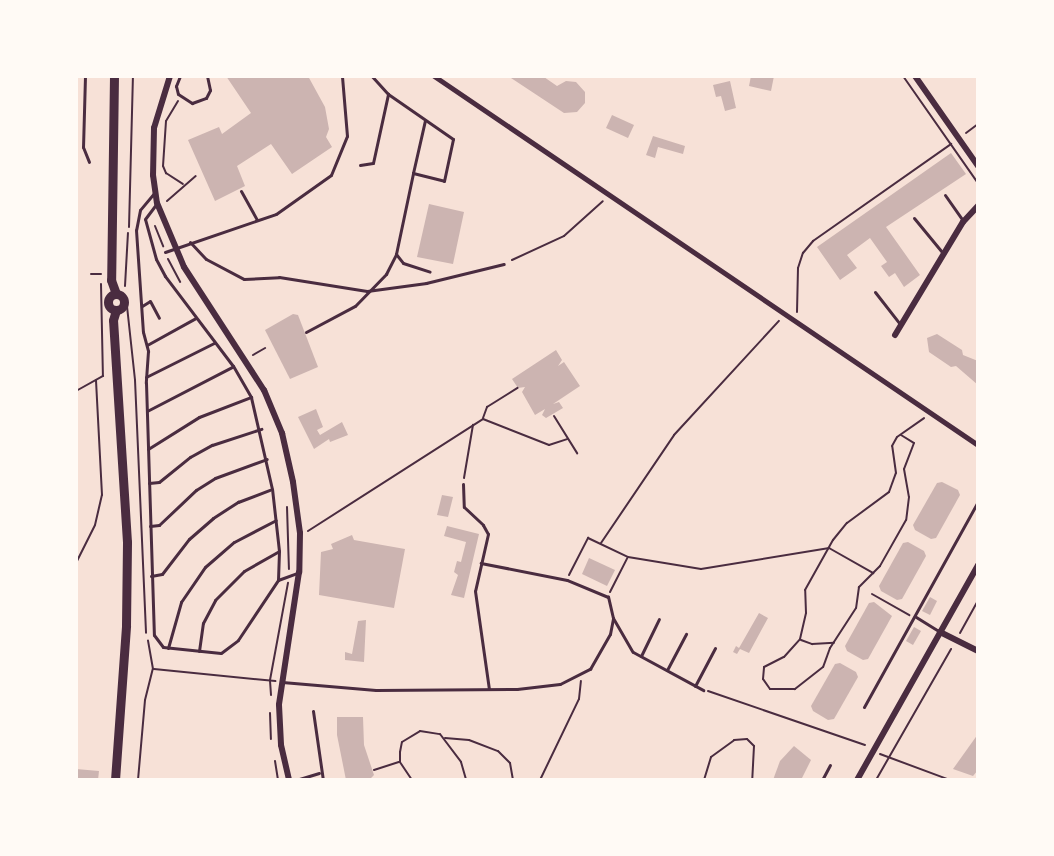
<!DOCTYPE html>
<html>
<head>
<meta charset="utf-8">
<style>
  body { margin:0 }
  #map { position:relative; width:1054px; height:856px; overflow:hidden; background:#f7e1d7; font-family:Jost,sans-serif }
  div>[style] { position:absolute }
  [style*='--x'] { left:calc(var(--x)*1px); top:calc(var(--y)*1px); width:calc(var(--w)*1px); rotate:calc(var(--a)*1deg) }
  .building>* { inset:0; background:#ccb4b1 }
  .path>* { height:2px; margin:-1px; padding:0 1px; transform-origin:1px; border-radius:1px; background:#4a2c40 }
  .service>* { height:3px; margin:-1.5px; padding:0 1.5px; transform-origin:1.5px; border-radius:1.5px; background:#4a2c40 }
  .pedestrian>* { height:5px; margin:-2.5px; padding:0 2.5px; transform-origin:2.5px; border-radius:2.5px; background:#4a2c40 }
  .minor>* { height:6px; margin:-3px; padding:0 3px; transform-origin:3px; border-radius:3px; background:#4a2c40 }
  .secondary>* { height:9px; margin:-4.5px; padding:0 4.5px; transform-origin:4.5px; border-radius:4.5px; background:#4a2c40 }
  .secondary>.ring { margin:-4.5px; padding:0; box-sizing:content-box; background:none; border:9px solid #4a2c40; border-radius:50% }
  span { translate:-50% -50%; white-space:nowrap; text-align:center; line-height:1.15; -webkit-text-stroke:8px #fffaf5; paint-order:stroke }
  .frame { position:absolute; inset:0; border:78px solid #fffaf5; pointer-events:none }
</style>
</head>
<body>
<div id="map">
  <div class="building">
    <i style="clip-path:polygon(226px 76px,308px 76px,325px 107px,329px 129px,326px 137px,332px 147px,292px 174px,271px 144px,237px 166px,245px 186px,215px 201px,188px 140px,219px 127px,222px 134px,251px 113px)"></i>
    <i style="clip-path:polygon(508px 76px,544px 77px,557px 86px,566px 81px,576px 82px,585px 92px,585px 103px,577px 112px,564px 113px)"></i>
    <i style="clip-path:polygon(751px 76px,774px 76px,771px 91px,749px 86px)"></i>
    <i style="clip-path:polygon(730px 81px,736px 108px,725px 111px,721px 96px,716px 97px,713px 85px)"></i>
    <i style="clip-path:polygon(612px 115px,634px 125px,628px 138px,606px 128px)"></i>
    <i style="clip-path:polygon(653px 136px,685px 146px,683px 154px,658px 147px,655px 158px,646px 155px)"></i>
    <i style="clip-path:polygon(951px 153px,966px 174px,886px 227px,920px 275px,904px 287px,895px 273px,889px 277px,881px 266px,887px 262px,870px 238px,847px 255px,857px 268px,840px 280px,817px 247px)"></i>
    <i style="clip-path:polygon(429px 204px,464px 212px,453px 264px,417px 257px)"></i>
    <i style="clip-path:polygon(293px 314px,298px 315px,318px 367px,290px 379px,265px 330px)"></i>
    <i style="clip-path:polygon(937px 334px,962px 350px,963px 355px,978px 361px,978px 385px,956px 366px,951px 367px,929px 352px,927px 338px)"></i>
    <i style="clip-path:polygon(556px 350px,562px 360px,558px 366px,564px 362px,580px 386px,553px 404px,559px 402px,563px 408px,546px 418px,542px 415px,545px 409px,535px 415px,522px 392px,525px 387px,518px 388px,512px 379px)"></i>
    <i style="clip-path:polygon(316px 409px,323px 427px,317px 430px,320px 435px,342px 422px,348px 435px,330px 442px,329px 439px,314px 449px,298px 417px)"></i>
    <i style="clip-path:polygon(942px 482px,958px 490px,960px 495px,936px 538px,931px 539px,915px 530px,913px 525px,937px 483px)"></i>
    <i style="clip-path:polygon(442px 495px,453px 497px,448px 517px,437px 515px)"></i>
    <i style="clip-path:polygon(447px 526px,479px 534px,464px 598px,451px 595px,458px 575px,454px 572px,457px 561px,461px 562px,466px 542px,444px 536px)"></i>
    <i style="clip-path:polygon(352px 535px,354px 540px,405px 549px,394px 608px,319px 595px,321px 552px,333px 549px,331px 544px)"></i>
    <i style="clip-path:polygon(908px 542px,924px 551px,926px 556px,902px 599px,897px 600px,881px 591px,879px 586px,903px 543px)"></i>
    <i style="clip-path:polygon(589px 558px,615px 570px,607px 586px,582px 574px)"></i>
    <i style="clip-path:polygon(930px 597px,937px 601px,930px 615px,922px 611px)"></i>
    <i style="clip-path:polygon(874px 602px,892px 616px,868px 659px,863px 660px,847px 651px,845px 646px,869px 603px)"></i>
    <i style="clip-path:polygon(759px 613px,768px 618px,749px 653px,740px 649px,737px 654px,733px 652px,736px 646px,739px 648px)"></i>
    <i style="clip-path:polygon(366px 620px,364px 662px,345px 660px,345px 652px,352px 654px,358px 621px)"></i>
    <i style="clip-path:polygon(914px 627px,921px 631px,913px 645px,906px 641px)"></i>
    <i style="clip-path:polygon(840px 663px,856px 672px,858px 677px,834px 719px,828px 720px,813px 711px,811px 706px,835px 664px)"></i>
    <i style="clip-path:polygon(337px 717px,363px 717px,364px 745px,374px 775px,369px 780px,346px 780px,337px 735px)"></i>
    <i style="clip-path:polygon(978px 734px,978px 770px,973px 776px,953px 769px)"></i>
    <i style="clip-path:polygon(794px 746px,811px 760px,802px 778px,773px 780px,780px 761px)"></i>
    <i style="clip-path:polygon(76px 769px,99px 771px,98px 780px,76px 780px)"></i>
  </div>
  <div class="path">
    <i style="--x:903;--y:76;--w:131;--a:55"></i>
    <i style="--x:178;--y:101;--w:23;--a:121"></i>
    <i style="--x:166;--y:121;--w:45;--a:93.8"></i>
    <i style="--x:163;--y:166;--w:8;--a:67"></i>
    <i style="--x:166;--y:173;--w:20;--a:33"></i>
    <i style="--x:966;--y:133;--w:15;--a:-37"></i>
    <i style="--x:167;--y:201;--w:38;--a:-41"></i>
    <i style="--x:155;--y:226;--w:22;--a:68"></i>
    <i style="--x:129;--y:227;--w:151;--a:-88.5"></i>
    <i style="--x:168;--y:259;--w:26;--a:62"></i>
    <i style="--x:512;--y:260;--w:57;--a:-24.8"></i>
    <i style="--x:564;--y:236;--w:52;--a:-41.9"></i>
    <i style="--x:91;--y:274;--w:10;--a:0"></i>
    <i style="--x:101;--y:284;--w:92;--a:88.8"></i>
    <i style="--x:125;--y:286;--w:53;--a:-86.8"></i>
    <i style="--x:126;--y:297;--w:83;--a:83.8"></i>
    <i style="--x:135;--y:380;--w:253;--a:87.5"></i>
    <i style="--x:797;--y:312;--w:44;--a:-88.7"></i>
    <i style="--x:798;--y:268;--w:16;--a:-72"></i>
    <i style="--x:803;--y:253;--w:16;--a:-50"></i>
    <i style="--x:813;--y:241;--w:169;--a:-35.1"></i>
    <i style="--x:253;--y:355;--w:14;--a:-30"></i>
    <i style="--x:76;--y:391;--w:31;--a:-29"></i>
    <i style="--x:554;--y:416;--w:44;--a:58.1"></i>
    <i style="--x:483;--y:418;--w:12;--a:-70"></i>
    <i style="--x:487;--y:407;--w:36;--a:-32"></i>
    <i style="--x:901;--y:435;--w:15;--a:32"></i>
    <i style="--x:914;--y:443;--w:28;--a:111"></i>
    <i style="--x:904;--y:469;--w:28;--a:80"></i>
    <i style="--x:909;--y:497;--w:23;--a:97"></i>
    <i style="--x:906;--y:520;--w:53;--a:119.5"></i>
    <i style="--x:880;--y:566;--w:30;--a:135"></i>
    <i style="--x:859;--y:587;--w:21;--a:98"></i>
    <i style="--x:856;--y:608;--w:48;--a:123"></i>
    <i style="--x:830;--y:648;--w:20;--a:110"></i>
    <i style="--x:823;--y:667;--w:36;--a:142"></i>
    <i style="--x:795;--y:689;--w:25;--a:180"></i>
    <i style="--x:770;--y:689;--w:12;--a:-125"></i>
    <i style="--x:763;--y:679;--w:12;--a:-85"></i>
    <i style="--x:764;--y:667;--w:22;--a:-27"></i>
    <i style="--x:784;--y:657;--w:24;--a:-48"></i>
    <i style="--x:800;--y:639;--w:27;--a:-77"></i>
    <i style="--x:806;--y:613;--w:23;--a:-92"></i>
    <i style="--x:805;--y:590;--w:57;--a:-60.8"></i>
    <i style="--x:833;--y:540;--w:22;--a:-51"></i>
    <i style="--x:847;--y:523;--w:52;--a:-36.4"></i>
    <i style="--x:889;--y:492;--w:20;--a:-70"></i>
    <i style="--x:896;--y:473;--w:27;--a:-98"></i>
    <i style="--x:892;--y:446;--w:10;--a:-61"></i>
    <i style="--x:897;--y:437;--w:33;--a:-35"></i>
    <i style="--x:464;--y:478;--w:54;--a:-80.4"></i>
    <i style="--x:287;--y:507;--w:62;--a:88.2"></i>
    <i style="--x:308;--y:531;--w:208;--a:-32.6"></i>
    <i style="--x:483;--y:419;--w:71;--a:21.5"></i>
    <i style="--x:549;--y:445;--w:19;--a:-18"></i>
    <i style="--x:601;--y:543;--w:130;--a:-55.9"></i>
    <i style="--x:674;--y:435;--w:155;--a:-47.4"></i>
    <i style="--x:76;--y:563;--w:42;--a:-63.4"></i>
    <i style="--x:95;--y:525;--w:31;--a:-77"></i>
    <i style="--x:102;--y:495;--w:115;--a:-93"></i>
    <i style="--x:569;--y:575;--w:42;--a:-62.8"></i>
    <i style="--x:588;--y:538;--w:44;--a:25.4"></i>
    <i style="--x:628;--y:557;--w:74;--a:9.3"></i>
    <i style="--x:701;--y:569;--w:130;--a:-9.3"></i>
    <i style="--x:829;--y:548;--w:51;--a:29.6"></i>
    <i style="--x:610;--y:592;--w:38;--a:-63"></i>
    <i style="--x:872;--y:594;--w:43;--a:29.6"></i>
    <i style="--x:960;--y:633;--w:38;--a:-61"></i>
    <i style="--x:801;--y:640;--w:12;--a:20"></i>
    <i style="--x:812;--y:644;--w:22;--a:-3"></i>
    <i style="--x:154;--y:669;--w:122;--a:5.7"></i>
    <i style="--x:708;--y:691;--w:166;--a:19"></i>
    <i style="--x:271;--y:695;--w:15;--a:-94"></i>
    <i style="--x:270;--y:680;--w:99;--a:-79.5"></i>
    <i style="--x:270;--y:713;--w:26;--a:88"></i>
    <i style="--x:445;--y:738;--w:24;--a:5"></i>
    <i style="--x:469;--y:740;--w:31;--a:21"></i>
    <i style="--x:498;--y:751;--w:17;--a:45"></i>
    <i style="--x:510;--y:763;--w:17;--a:80"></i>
    <i style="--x:880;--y:754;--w:75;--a:20.4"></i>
    <i style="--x:275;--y:761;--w:19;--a:81"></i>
    <i style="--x:374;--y:770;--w:26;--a:-18"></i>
    <i style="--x:138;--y:780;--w:80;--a:-85"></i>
    <i style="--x:145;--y:700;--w:32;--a:-76"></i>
    <i style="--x:153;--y:669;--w:29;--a:-100"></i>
    <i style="--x:412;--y:780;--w:22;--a:-124"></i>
    <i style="--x:400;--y:762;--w:10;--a:-90"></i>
    <i style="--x:400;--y:752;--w:10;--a:-79"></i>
    <i style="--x:402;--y:742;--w:21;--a:-31"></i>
    <i style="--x:420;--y:731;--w:20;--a:9"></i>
    <i style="--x:440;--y:734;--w:35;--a:53"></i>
    <i style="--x:461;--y:762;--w:19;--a:74"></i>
    <i style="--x:540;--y:780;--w:90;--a:-64.3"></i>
    <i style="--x:579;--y:699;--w:18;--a:-84"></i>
    <i style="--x:704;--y:780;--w:24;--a:-73"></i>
    <i style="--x:711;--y:757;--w:29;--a:-36"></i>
    <i style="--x:734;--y:740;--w:13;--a:-4"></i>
    <i style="--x:747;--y:739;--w:10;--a:45"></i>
    <i style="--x:754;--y:746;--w:34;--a:93"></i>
    <i style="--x:876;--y:780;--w:151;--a:-60.2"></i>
  </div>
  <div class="service">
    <i style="--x:85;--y:76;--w:71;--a:91.6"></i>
    <i style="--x:83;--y:147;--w:16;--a:68"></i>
    <i style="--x:180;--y:76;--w:11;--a:112"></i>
    <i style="--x:176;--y:86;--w:8;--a:76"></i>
    <i style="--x:178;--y:94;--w:17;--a:33"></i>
    <i style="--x:192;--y:103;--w:15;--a:-20"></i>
    <i style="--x:206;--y:98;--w:9;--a:-63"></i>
    <i style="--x:210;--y:90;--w:14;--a:-102"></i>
    <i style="--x:360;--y:165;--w:13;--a:-9"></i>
    <i style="--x:373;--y:163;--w:71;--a:-77.7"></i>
    <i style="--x:388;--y:94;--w:24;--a:-132"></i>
    <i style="--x:413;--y:173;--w:54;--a:-77.2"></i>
    <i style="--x:241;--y:191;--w:33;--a:61"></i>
    <i style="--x:155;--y:192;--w:23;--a:130"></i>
    <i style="--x:140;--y:210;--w:20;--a:101"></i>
    <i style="--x:136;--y:230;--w:102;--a:86.1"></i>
    <i style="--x:143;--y:332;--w:20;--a:75"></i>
    <i style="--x:148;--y:351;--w:32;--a:94"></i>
    <i style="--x:146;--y:383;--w:252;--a:88.2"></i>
    <i style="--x:154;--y:635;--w:15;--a:53"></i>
    <i style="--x:163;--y:647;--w:58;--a:5.9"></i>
    <i style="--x:221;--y:653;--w:21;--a:-37"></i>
    <i style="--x:238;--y:640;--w:72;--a:-56.3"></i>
    <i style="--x:278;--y:580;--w:29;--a:-88"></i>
    <i style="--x:279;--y:551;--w:62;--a:-96.4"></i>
    <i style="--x:272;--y:489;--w:94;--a:-102.9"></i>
    <i style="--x:251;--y:397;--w:36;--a:-120"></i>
    <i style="--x:233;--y:366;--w:113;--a:-127.1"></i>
    <i style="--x:165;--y:276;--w:19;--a:-118"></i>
    <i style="--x:156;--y:259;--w:41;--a:-105.4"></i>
    <i style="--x:145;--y:219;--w:20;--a:-53"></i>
    <i style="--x:945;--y:195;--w:32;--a:55"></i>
    <i style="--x:914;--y:218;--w:44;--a:50.5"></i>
    <i style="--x:190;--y:242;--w:23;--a:47"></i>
    <i style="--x:206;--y:259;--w:43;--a:27.8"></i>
    <i style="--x:244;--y:279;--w:35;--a:-3"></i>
    <i style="--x:279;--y:277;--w:89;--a:9"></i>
    <i style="--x:367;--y:291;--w:60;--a:-7.7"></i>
    <i style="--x:426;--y:283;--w:80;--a:-13.7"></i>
    <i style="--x:165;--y:252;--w:117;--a:-18.9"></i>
    <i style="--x:276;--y:214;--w:67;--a:-35.3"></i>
    <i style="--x:331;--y:175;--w:42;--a:-67.7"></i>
    <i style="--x:347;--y:136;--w:60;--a:-94.8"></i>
    <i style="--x:396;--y:254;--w:11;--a:52"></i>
    <i style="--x:403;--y:263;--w:28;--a:18"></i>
    <i style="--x:875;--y:292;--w:41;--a:52"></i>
    <i style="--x:142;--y:306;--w:9;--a:-32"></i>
    <i style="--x:150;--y:301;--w:19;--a:62"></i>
    <i style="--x:306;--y:332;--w:55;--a:-28"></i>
    <i style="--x:355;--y:306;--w:45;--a:-45.9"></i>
    <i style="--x:386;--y:274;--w:22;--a:-63"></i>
    <i style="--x:396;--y:254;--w:83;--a:-78.1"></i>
    <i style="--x:413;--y:173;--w:32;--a:14"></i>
    <i style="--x:444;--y:181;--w:43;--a:-77.9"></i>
    <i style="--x:453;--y:139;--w:79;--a:-145.3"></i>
    <i style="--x:147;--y:345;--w:56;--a:-28.9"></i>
    <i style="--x:146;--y:377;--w:76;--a:-26.6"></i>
    <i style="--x:147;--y:411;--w:96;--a:-27.4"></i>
    <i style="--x:148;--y:449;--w:60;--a:-32.1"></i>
    <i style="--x:199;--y:417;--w:56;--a:-21"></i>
    <i style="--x:149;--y:483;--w:10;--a:-6"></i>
    <i style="--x:159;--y:482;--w:40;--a:-39"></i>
    <i style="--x:190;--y:457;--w:25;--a:-29"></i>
    <i style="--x:212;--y:445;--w:52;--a:-18.1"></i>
    <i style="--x:463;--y:484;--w:23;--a:88"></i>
    <i style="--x:464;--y:507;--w:26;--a:43"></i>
    <i style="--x:483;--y:525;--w:10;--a:61"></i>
    <i style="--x:488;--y:534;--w:58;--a:102.8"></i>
    <i style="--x:475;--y:591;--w:99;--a:81.9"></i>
    <i style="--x:150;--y:526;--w:9;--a:-6"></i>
    <i style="--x:159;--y:525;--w:51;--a:-43.4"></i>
    <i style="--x:196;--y:490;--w:22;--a:-32"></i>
    <i style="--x:215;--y:478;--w:55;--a:-20.1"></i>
    <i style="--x:151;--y:576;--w:11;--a:-10"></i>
    <i style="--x:162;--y:574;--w:44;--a:-52.4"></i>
    <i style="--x:189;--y:539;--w:32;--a:-41"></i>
    <i style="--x:213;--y:518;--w:30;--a:-33"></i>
    <i style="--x:238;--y:502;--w:34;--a:-21"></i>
    <i style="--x:278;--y:580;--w:20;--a:-20"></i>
    <i style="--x:916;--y:617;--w:28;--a:32"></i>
    <i style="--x:613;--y:618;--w:39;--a:60"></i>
    <i style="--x:633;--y:652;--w:80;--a:28.5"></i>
    <i style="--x:168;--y:648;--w:48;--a:-74.2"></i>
    <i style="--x:181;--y:602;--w:42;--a:-55.6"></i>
    <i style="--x:205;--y:567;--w:38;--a:-41"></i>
    <i style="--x:234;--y:542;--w:47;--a:-27.6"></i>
    <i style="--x:199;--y:651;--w:28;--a:-82"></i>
    <i style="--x:203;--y:623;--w:26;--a:-62"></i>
    <i style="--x:215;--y:600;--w:41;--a:-45"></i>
    <i style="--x:244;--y:571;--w:40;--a:-29.7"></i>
    <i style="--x:641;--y:656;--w:41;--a:-64.1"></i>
    <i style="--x:667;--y:670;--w:41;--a:-62.2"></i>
    <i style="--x:282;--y:682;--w:94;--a:4.9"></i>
    <i style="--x:376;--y:690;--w:141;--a:-0.4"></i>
    <i style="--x:517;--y:689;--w:43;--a:-6.6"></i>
    <i style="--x:560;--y:684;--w:34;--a:-27"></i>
    <i style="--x:590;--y:669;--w:40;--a:-60.3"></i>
    <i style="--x:610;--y:634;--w:16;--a:-79"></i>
    <i style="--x:613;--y:618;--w:22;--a:-103"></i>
    <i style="--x:608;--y:597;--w:44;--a:-157.5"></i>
    <i style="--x:567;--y:580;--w:88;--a:-168.8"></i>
    <i style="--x:695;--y:686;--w:43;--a:-62.2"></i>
    <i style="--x:864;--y:707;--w:235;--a:-61"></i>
    <i style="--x:313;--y:711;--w:70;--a:81.8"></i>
    <i style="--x:296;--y:780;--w:24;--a:-17"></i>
    <i style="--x:822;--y:780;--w:17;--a:-62"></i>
  </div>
  <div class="pedestrian">
    <i style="--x:434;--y:76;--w:657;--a:34.15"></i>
  </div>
  <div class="minor">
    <i style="--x:170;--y:76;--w:54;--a:107.1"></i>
    <i style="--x:154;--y:128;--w:47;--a:91.2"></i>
    <i style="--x:153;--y:175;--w:28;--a:82"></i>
    <i style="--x:157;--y:203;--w:69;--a:67.1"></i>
    <i style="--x:184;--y:267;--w:147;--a:57"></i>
    <i style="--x:264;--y:390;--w:47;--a:67.3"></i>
    <i style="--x:282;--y:433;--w:50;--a:77.3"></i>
    <i style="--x:293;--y:482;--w:51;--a:82.2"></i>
    <i style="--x:300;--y:533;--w:39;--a:91"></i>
    <i style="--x:299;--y:572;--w:134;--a:98.6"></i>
    <i style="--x:279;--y:705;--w:40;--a:87.1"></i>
    <i style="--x:281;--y:745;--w:36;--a:77"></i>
    <i style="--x:915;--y:76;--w:110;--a:55"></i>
    <i style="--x:895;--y:335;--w:132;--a:-59"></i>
    <i style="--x:963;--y:222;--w:22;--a:-47"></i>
    <i style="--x:940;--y:632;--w:42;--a:26.6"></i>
    <i style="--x:857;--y:780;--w:247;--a:-60.6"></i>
  </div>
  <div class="secondary">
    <i style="--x:114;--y:76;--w:204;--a:90.8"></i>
    <i style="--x:111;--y:280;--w:15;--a:70"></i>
    <i class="ring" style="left:108px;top:294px;width:7px;height:7px"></i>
    <i style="--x:115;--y:780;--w:155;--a:-85.9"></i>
    <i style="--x:126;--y:625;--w:83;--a:-89.3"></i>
    <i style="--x:127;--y:542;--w:222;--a:-93.6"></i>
    <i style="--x:113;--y:320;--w:10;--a:-73"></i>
  </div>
  <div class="frame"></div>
</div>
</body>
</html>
